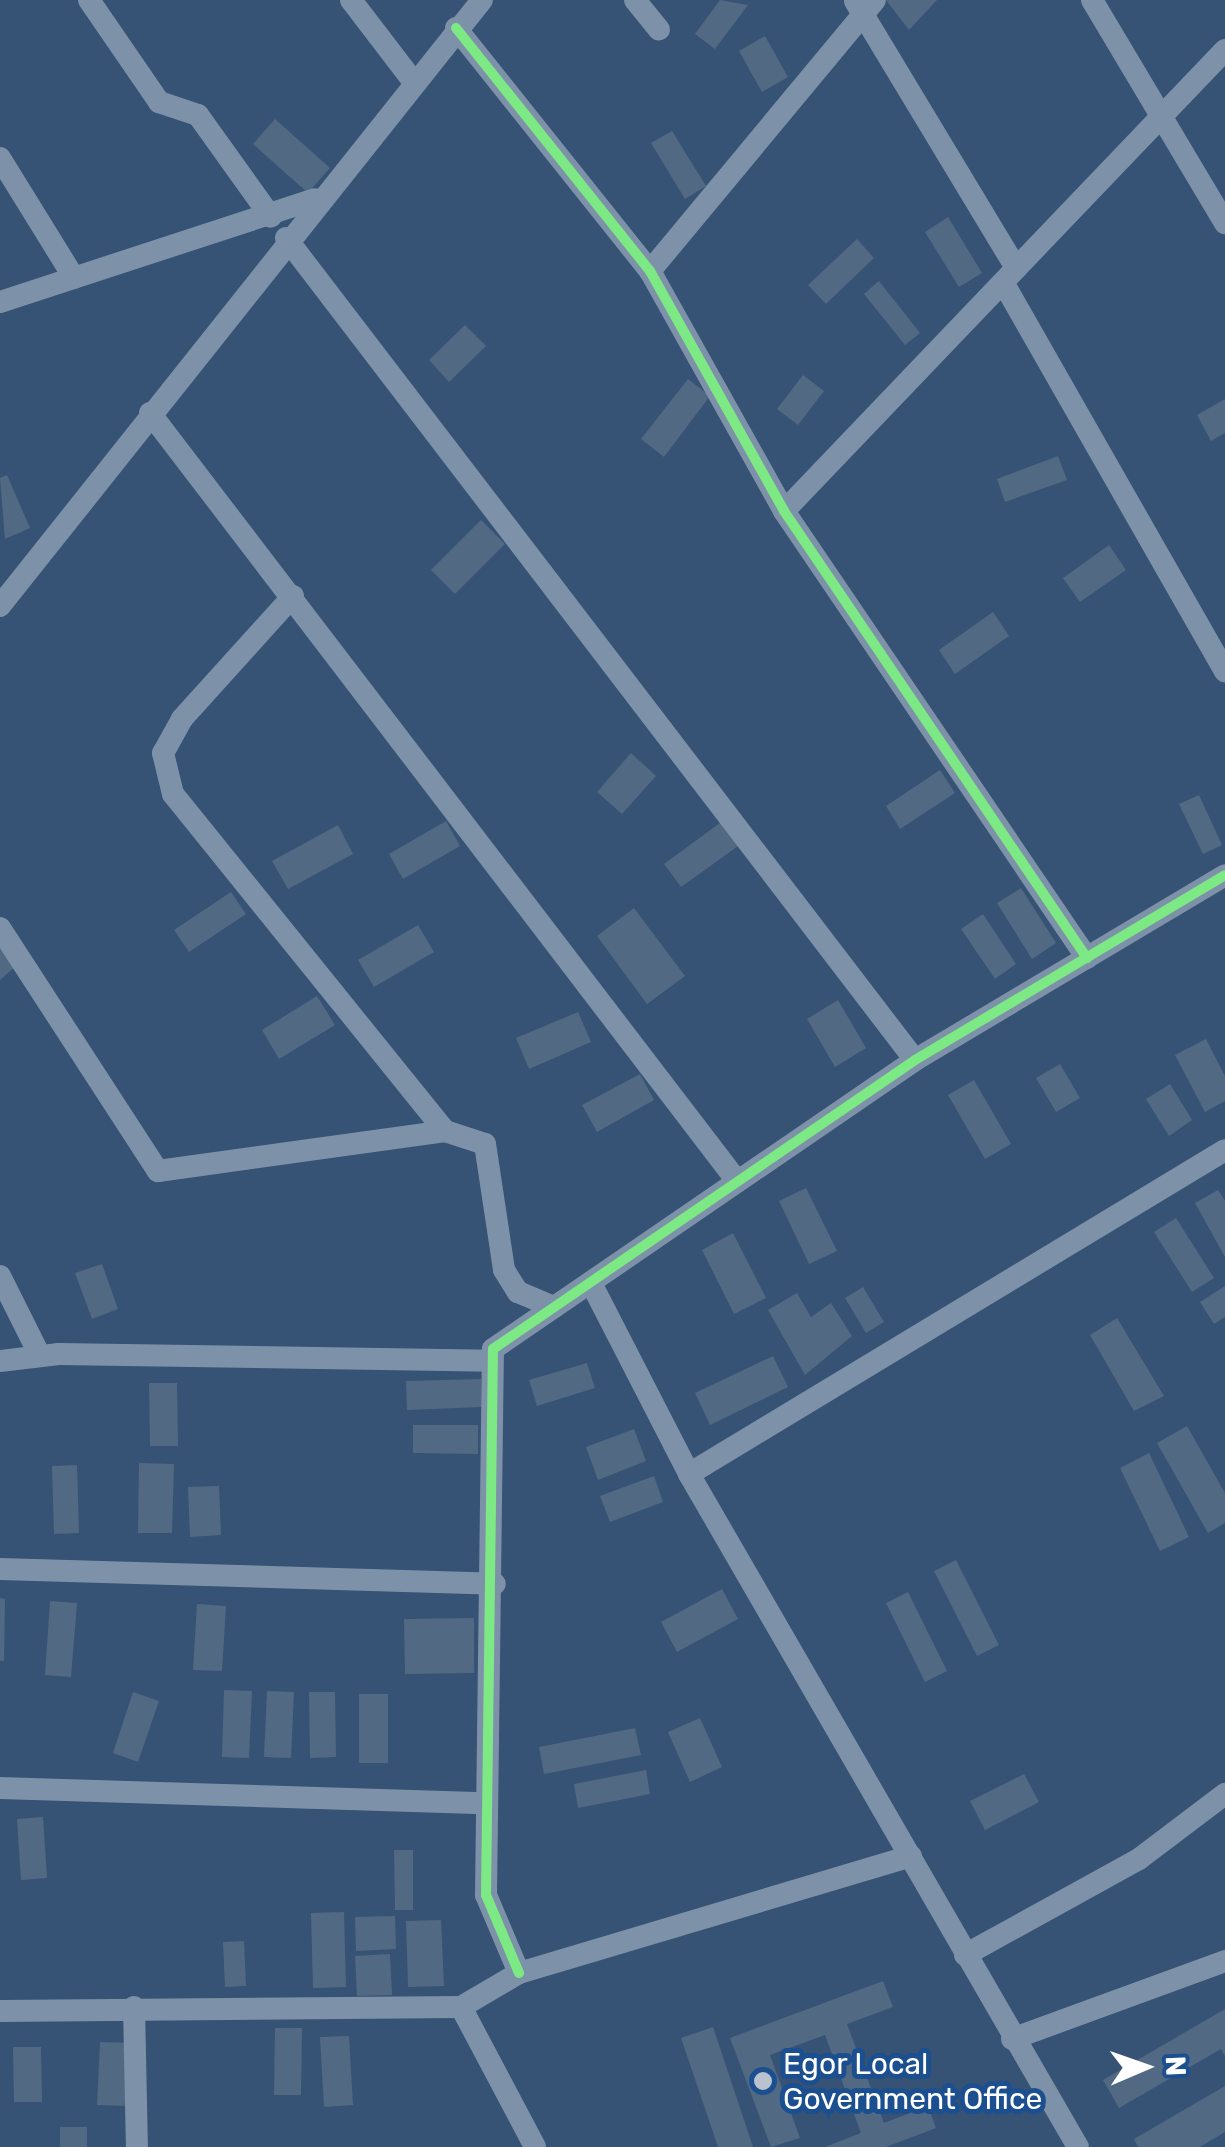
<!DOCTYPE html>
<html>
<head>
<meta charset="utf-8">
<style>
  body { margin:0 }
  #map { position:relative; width:1225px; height:2147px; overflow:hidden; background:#365274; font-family:Rubik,sans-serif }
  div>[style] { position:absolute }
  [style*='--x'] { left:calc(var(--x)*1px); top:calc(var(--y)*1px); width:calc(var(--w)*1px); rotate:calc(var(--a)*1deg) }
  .building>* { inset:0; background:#526984 }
  .minor>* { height:22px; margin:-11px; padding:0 11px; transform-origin:11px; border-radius:11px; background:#7d92a8 }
  .cycleway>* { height:10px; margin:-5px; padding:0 5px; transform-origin:5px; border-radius:5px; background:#7ce984 }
  .dots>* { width:28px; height:28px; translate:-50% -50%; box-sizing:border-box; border:5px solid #1b4f8f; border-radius:50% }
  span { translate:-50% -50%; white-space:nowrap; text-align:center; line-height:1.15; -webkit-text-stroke:10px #1b4f8f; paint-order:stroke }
  .poi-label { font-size:30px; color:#fff }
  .left { translate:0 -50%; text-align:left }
  .north { position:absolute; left:1095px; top:2017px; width:100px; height:100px; -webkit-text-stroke:8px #1b4f8f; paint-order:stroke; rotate:88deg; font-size:28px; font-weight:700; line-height:40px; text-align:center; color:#fff }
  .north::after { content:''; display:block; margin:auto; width:35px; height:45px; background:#fff; clip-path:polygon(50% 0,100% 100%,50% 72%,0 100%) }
</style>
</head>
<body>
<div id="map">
  <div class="building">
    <i style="clip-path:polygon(720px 0,748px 5px,715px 49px,695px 34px)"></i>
    <i style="clip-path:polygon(886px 0,937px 0,909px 30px)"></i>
    <i style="clip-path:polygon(765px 36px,788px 77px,762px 92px,739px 51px)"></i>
    <i style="clip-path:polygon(275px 119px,330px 168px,308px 193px,253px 144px)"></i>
    <i style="clip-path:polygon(672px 131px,706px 186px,685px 199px,651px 143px)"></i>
    <i style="clip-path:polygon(948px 217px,982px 273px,959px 287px,925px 232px)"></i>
    <i style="clip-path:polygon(857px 239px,874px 258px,826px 304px,808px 285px)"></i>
    <i style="clip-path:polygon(879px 281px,920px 333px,905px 345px,864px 294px)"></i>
    <i style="clip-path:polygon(465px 325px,486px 346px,449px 382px,429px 360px)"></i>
    <i style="clip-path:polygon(803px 375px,824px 391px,798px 425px,777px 409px)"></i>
    <i style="clip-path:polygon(688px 379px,710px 396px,664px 457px,641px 439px)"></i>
    <i style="clip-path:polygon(1225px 399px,1225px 433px,1211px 441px,1197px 415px)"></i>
    <i style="clip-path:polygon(1058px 456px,1067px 480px,1005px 502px,997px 479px)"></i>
    <i style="clip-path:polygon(7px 475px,30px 528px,5px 539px,0 478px)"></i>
    <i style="clip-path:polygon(481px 520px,505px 544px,455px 594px,431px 570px)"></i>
    <i style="clip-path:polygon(1109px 545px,1126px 570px,1080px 602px,1063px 578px)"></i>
    <i style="clip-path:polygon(993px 612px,1009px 636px,955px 674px,939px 650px)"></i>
    <i style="clip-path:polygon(631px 753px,656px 776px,622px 814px,597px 792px)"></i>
    <i style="clip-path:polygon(940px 770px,955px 793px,900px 829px,886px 806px)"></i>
    <i style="clip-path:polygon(1199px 795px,1222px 845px,1203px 854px,1179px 804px)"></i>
    <i style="clip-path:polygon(724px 820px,741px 844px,681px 887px,664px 864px)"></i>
    <i style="clip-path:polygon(446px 821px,460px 846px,403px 879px,389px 854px)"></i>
    <i style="clip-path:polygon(338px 825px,353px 854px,288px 889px,272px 861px)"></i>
    <i style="clip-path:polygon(1021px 888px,1056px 943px,1032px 959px,997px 903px)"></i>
    <i style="clip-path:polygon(231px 892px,246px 914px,189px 952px,174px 930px)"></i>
    <i style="clip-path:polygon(634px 908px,685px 976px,647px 1004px,597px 936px)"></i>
    <i style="clip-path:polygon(983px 914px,1016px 964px,995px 979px,961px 929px)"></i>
    <i style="clip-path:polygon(418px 925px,434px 952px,374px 987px,358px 960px)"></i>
    <i style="clip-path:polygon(0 942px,19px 963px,0 980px)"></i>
    <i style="clip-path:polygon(317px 996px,335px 1025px,279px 1059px,262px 1030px)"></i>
    <i style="clip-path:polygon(838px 1000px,866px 1048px,835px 1067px,807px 1019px)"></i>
    <i style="clip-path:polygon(578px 1012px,591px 1042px,529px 1069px,516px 1038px)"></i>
    <i style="clip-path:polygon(1206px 1039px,1225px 1076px,1225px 1101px,1205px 1112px,1175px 1055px)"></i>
    <i style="clip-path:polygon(1060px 1064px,1080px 1098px,1056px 1112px,1036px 1078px)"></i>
    <i style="clip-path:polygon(640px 1074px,654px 1100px,597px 1132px,582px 1105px)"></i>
    <i style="clip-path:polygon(974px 1080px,1011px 1144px,985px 1159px,948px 1095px)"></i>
    <i style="clip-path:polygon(1170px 1084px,1192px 1120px,1169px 1136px,1146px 1099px)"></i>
    <i style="clip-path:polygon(806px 1188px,837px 1251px,809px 1264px,779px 1201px)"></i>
    <i style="clip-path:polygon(1218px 1190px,1225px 1201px,1225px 1257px,1195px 1203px)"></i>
    <i style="clip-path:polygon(1176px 1218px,1214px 1278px,1192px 1292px,1154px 1232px)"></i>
    <i style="clip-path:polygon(733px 1233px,766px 1298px,734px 1314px,702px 1250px)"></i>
    <i style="clip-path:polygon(102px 1264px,118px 1309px,92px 1319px,75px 1273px)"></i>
    <i style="clip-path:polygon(1225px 1286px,1225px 1317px,1214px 1324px,1200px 1302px)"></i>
    <i style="clip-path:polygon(863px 1287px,884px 1322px,866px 1333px,845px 1298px)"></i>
    <i style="clip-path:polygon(797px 1293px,811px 1317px,831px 1303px,852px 1336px,805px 1375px,768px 1310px)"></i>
    <i style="clip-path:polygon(1117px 1318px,1164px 1396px,1134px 1411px,1090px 1335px)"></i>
    <i style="clip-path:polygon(773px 1356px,788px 1387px,710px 1425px,695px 1393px)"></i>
    <i style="clip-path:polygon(587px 1363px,595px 1388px,537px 1406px,529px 1380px)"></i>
    <i style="clip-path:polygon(481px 1379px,482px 1407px,407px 1410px,406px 1381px)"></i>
    <i style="clip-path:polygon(149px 1383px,177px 1383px,178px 1446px,150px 1446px)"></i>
    <i style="clip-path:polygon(413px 1425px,478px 1425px,478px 1454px,413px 1453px)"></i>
    <i style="clip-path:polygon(1187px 1426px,1225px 1493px,1225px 1523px,1208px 1533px,1157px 1443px)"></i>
    <i style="clip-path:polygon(634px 1429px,646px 1461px,598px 1480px,586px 1447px)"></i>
    <i style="clip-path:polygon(1149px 1453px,1189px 1537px,1160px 1551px,1120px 1468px)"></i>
    <i style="clip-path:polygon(139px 1463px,174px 1464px,172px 1533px,138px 1533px)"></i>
    <i style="clip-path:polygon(77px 1465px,79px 1533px,54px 1534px,52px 1466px)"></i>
    <i style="clip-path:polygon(654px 1476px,663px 1502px,610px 1522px,600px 1496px)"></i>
    <i style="clip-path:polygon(219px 1486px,221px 1535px,190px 1537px,188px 1487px)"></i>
    <i style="clip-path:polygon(956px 1560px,999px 1645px,977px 1656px,934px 1571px)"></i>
    <i style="clip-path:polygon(722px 1589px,738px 1619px,677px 1652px,661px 1622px)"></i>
    <i style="clip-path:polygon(908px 1592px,947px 1671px,925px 1682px,886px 1603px)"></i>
    <i style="clip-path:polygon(0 1598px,5px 1599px,4px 1661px,0 1661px)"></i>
    <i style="clip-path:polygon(50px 1601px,77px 1603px,71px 1677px,45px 1675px)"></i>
    <i style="clip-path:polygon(197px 1604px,226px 1606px,222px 1671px,193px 1670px)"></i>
    <i style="clip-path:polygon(474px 1618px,474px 1673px,405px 1674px,404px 1619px)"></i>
    <i style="clip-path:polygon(224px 1690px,252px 1691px,249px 1758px,222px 1757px)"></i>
    <i style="clip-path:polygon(267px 1691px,294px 1692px,291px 1758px,264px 1757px)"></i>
    <i style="clip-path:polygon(133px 1692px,159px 1701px,138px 1762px,113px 1753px)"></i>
    <i style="clip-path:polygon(309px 1692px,335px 1692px,336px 1757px,310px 1758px)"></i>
    <i style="clip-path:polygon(359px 1694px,388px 1694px,388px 1763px,359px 1763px)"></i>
    <i style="clip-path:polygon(700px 1718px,722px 1767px,690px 1782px,668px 1732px)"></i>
    <i style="clip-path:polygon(635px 1728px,641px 1755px,544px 1774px,539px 1747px)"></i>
    <i style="clip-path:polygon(646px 1770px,650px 1794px,578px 1808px,574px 1784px)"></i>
    <i style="clip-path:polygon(1024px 1774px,1039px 1802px,985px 1830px,970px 1801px)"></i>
    <i style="clip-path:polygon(43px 1817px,47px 1878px,21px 1880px,17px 1819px)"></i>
    <i style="clip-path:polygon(394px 1850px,413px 1850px,413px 1910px,395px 1910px)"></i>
    <i style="clip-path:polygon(344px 1912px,346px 1987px,313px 1988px,311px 1913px)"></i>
    <i style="clip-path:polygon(395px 1916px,396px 1949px,356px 1951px,355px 1917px)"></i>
    <i style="clip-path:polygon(441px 1920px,444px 1986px,408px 1987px,406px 1921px)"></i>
    <i style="clip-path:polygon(244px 1941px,246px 1986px,225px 1987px,223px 1942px)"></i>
    <i style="clip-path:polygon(390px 1954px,392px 1995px,357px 1996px,355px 1956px)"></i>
    <i style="clip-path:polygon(883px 1981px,893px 2007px,847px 2024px,884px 2123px,928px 2106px,936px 2128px,886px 2147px,825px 2147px,861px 2133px,825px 2035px,770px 2055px,800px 2138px,771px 2147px,730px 2038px)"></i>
    <i style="clip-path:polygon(1225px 2009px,1225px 2056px,1221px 2049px,1119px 2108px,1103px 2080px)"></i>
    <i style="clip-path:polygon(713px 2027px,753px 2147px,718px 2147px,681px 2038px)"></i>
    <i style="clip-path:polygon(275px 2028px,302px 2028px,301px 2095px,274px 2095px)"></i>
    <i style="clip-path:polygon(349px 2036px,353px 2105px,324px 2107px,320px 2037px)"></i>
    <i style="clip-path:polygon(100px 2042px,130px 2043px,127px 2106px,97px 2105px)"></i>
    <i style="clip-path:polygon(13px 2047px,41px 2047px,42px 2102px,14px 2102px)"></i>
    <i style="clip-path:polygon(1225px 2086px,1225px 2132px,1200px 2147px,1138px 2147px,1134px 2139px)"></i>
    <i style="clip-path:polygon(60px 2127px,87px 2127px,87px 2147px,60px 2147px)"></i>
  </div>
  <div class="minor">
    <i style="--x:89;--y:0;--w:124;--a:55.5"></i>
    <i style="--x:159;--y:102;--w:41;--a:18.4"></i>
    <i style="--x:198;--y:115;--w:125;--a:54.4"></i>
    <i style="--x:351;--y:0;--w:102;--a:52.6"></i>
    <i style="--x:635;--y:0;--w:38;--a:51"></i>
    <i style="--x:1092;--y:0;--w:260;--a:59.2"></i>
    <i style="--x:855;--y:1;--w:312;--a:58.9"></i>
    <i style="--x:456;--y:28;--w:311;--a:51.4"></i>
    <i style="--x:650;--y:271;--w:275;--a:60.8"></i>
    <i style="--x:784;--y:511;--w:540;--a:55.87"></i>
    <i style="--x:0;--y:158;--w:141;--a:58.3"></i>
    <i style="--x:286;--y:238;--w:1035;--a:52.58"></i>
    <i style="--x:650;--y:271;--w:352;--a:-50.3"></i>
    <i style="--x:1004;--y:284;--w:446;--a:60.3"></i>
    <i style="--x:0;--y:302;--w:331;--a:-18.1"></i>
    <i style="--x:150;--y:413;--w:967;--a:52.61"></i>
    <i style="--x:784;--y:511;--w:638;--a:-46.27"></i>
    <i style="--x:293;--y:596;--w:166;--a:132.1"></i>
    <i style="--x:182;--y:719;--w:39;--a:119"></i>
    <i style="--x:163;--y:753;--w:42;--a:76.3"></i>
    <i style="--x:173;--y:794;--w:433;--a:51.1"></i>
    <i style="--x:0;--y:606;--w:774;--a:-51.5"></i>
    <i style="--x:0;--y:928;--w:290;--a:57"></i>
    <i style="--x:158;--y:1171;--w:290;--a:-7.9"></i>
    <i style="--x:445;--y:1131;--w:42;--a:18"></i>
    <i style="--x:485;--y:1144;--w:127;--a:81.4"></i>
    <i style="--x:504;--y:1270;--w:26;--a:58"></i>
    <i style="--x:518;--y:1292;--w:39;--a:23"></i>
    <i style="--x:0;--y:1276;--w:89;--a:63.4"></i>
    <i style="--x:591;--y:1283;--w:215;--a:62.8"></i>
    <i style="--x:689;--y:1474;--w:777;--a:59.97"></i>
    <i style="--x:0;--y:1361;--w:59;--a:-6.8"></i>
    <i style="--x:59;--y:1354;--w:432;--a:0.9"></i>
    <i style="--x:689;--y:1474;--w:626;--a:-31.15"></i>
    <i style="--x:0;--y:1569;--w:495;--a:1.7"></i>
    <i style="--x:0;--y:1788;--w:484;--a:1.8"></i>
    <i style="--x:965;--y:1955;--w:199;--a:-28.9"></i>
    <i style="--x:1139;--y:1859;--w:108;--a:-37.1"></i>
    <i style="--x:519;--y:1973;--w:85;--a:-112.9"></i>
    <i style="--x:486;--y:1895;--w:546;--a:-89.27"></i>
    <i style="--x:493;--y:1349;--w:511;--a:-34.4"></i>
    <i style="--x:915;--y:1060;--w:361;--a:-30.8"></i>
    <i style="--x:134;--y:2007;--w:140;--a:88.8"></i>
    <i style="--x:461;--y:2007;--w:158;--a:62.1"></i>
    <i style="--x:0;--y:2011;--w:461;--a:-0.5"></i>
    <i style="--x:461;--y:2007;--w:67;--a:-30.4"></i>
    <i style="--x:519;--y:1973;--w:409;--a:-16.6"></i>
    <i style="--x:1012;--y:2039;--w:227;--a:-20.1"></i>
  </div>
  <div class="cycleway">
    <i style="--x:456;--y:28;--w:311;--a:51.4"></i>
    <i style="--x:650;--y:271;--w:275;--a:60.8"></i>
    <i style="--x:784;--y:511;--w:540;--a:55.87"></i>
    <i style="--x:519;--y:1973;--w:85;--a:-112.9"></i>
    <i style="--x:486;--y:1895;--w:546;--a:-89.27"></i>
    <i style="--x:493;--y:1349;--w:511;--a:-34.4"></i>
    <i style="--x:915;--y:1060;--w:361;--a:-30.8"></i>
  </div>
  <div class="dots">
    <i style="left:763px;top:2081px;background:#b9c2ce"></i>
  </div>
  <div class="poi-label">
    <span class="left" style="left:783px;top:2081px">Egor Local<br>Government Office</span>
  </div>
  <div class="north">N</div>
</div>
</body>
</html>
